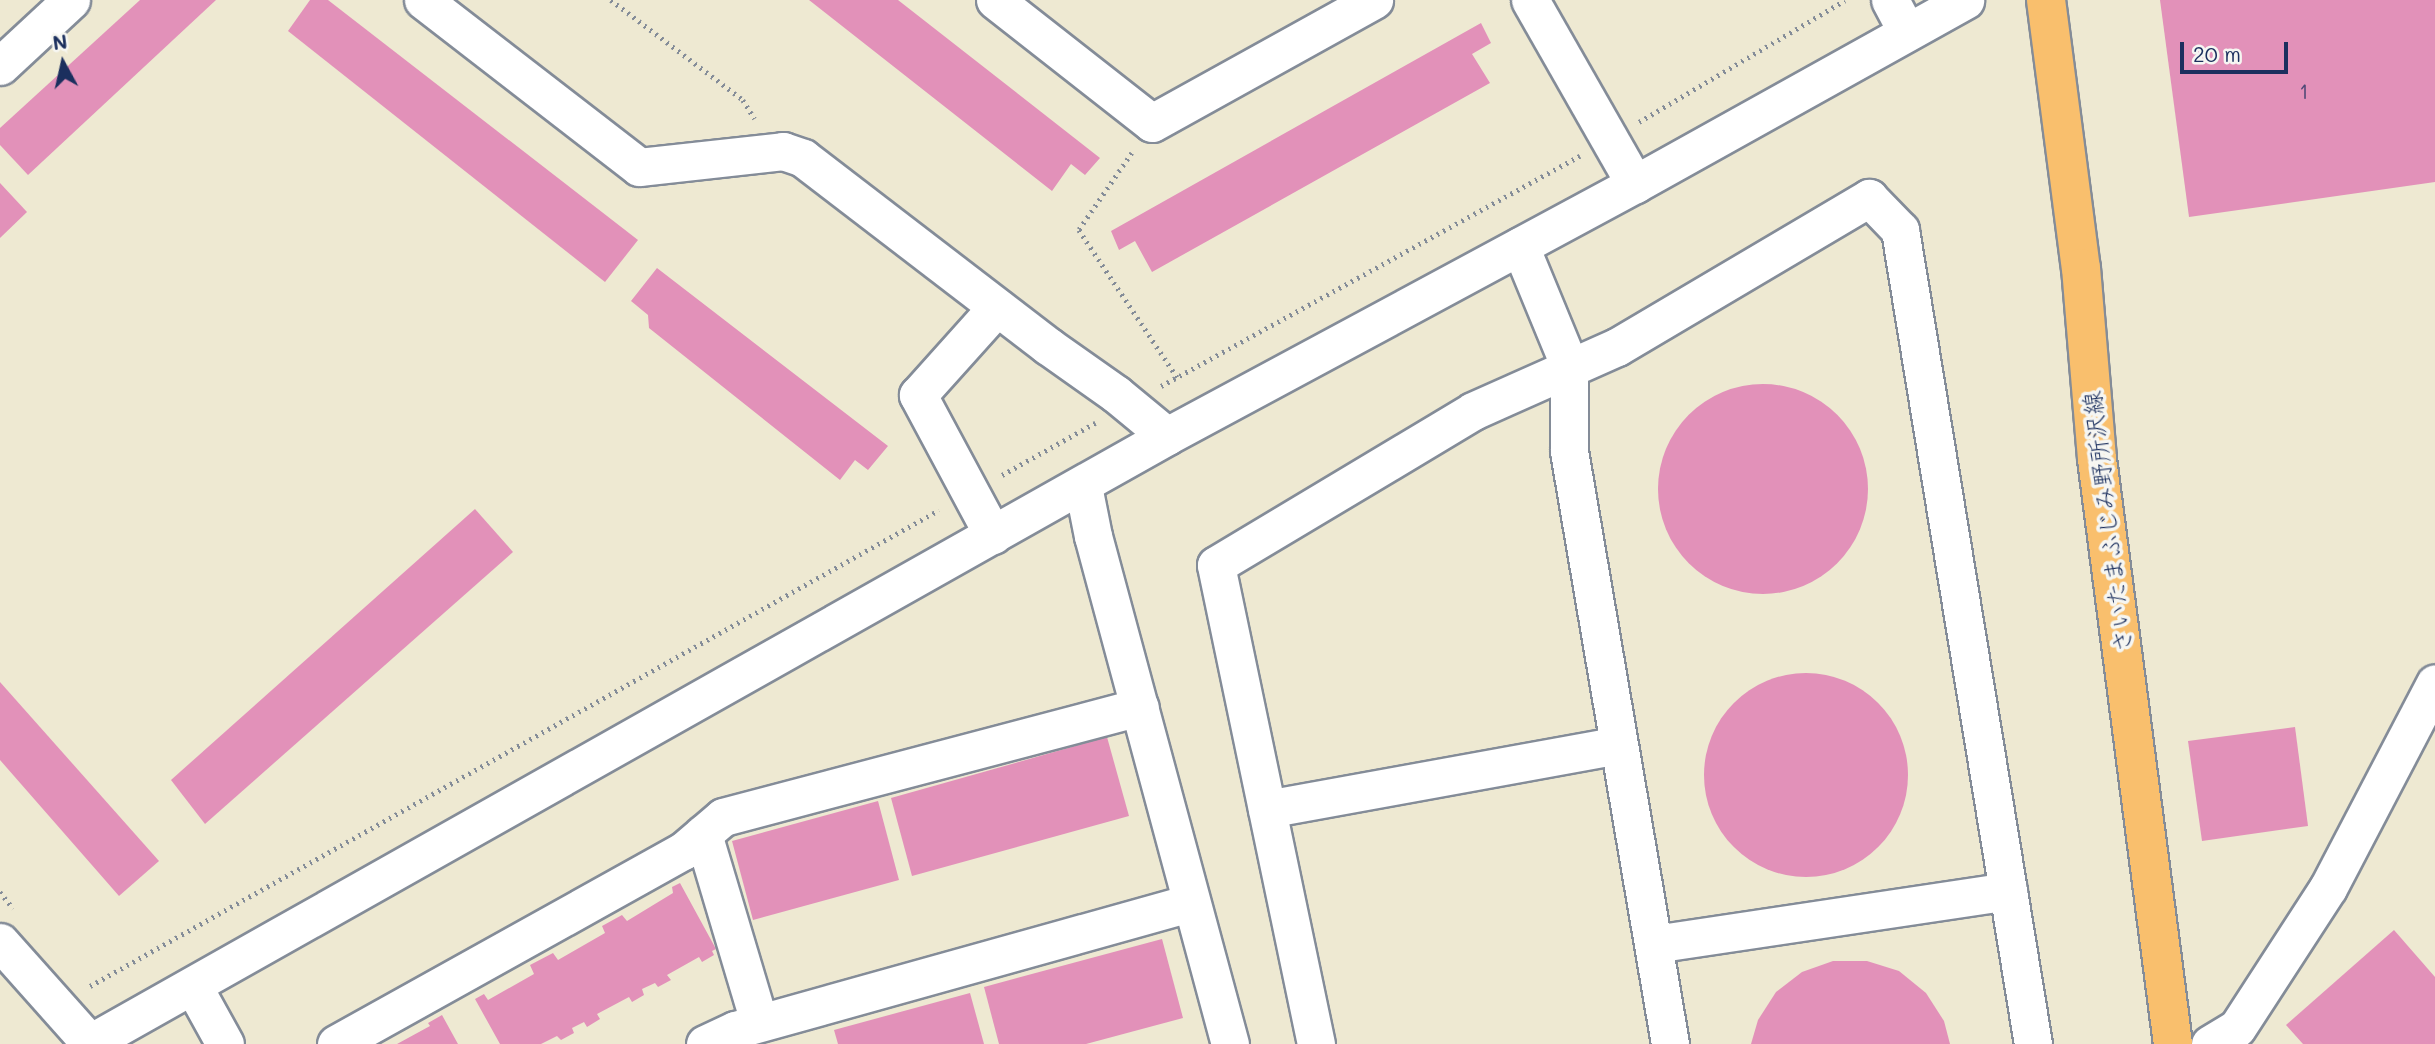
<!DOCTYPE html>
<html>
<head>
<meta charset="utf-8">
<style>
  body { margin:0 }
  #map { position:relative; width:2435px; height:1044px; overflow:hidden; background:#eee9d2; font-family:Mali,"Klee One",sans-serif }
  div>[style] { position:absolute }
  [style*='--x'] { left:calc(var(--x)*1px); top:calc(var(--y)*1px); width:calc(var(--w)*1px); rotate:calc(var(--a)*1deg) }
  .building>* { inset:0; background:#e291b9 }
  .round { border-radius:50% }
  .path>* { height:4.5px; margin-top:-2.25px; transform-origin:0; background:repeating-linear-gradient(90deg,#848c98 0 2px,transparent 0 7px) }
  .roads { filter:drop-shadow(2px 0 #848c98) drop-shadow(-2px 0 #848c98) drop-shadow(0 2px #848c98) drop-shadow(0 -2px #848c98) }
  .minor>* { height:37px; margin:-18.5px; padding:0 18.5px; transform-origin:18.5px; border-radius:18.5px; background:#fff }
  .major>* { height:38px; margin:-19px; padding:0 19px; transform-origin:19px; border-radius:19px; background:#f9bf6d }
  span { translate:-50% -50%; white-space:nowrap; text-align:center; line-height:1.15; -webkit-text-stroke:7px #f6f6f2; paint-order:stroke }
  .number-label { font-size:21px; color:#4d4875 }
  .number-label span { -webkit-text-stroke-width:0 }
  .street-label { font-size:24px; color:#1b2f5e }
  .north { position:absolute; left:28px; top:28px; width:70px; height:70px; -webkit-text-stroke:5px #f6f6f2; paint-order:stroke; rotate:352deg; font-size:19px; font-weight:700; line-height:28px; text-align:center; color:#1b2f5e }
  .north::after { content:''; display:block; margin:auto; width:24px; height:32px; background:#1b2f5e; clip-path:polygon(50% 0,100% 100%,50% 72%,0 100%) }
  .scale { position:absolute; left:2180px; top:42px; width:108px; height:32px; box-sizing:border-box; border:4px solid #1b2f5e; border-top:0; padding-left:9px; font-size:21px; line-height:24px; white-space:nowrap; color:#1b2f5e; -webkit-text-stroke:5px #f6f6f2; paint-order:stroke }
</style>
</head>
<body>
<div id="map">
  <div class="building">
    <i style="clip-path:polygon(140px 0,216px 0,28px 175px,0 145px,0 128px)"></i>
    <i style="clip-path:polygon(310px 0,328px 0,638px 240px,605px 282px,288px 31px)"></i>
    <i style="clip-path:polygon(809px 0,898px 0,1100px 158px,1085px 175px,1071px 164px,1052px 191px)"></i>
    <i style="clip-path:polygon(2160px 0,2435px 0,2435px 182px,2189px 217px)"></i>
    <i style="clip-path:polygon(1481px 23px,1491px 43px,1472px 54px,1490px 83px,1152px 272px,1135px 241px,1119px 250px,1111px 231px)"></i>
    <i style="clip-path:polygon(0 183px,27px 212px,0 238px)"></i>
    <i style="clip-path:polygon(657px 268px,888px 446px,868px 470px,855px 460px,840px 480px,649px 328px,648px 315px,631px 301px)"></i>
    <i class="round" style="left:1658px;top:384px;width:210px;height:210px"></i>
    <i style="clip-path:polygon(475px 509px,513px 552px,205px 824px,171px 780px)"></i>
    <i class="round" style="left:1704px;top:673px;width:204px;height:204px"></i>
    <i style="clip-path:polygon(0 682px,159px 861px,119px 896px,0 760px)"></i>
    <i style="clip-path:polygon(2295px 727px,2308px 826px,2202px 841px,2188px 741px)"></i>
    <i style="clip-path:polygon(1107px 737px,1129px 816px,912px 876px,891px 798px)"></i>
    <i style="clip-path:polygon(878px 801px,899px 880px,753px 920px,732px 841px)"></i>
    <i style="clip-path:polygon(680px 883px,716px 949px,712px 951px,714px 955px,702px 962px,699px 957px,667px 975px,671px 980px,658px 987px,655px 983px,642px 989px,644px 995px,632px 1002px,629px 997px,597px 1014px,600px 1019px,587px 1027px,584px 1022px,572px 1028px,574px 1033px,561px 1040px,557px 1036px,541px 1044px,500px 1044px,475px 999px,484px 994px,488px 1000px,534px 974px,530px 965px,553px 953px,558px 960px,605px 933px,602px 926px,622px 915px,627px 921px,673px 893px,672px 887px)"></i>
    <i style="clip-path:polygon(2394px 930px,2435px 977px,2435px 1044px,2303px 1044px,2286px 1025px)"></i>
    <i style="clip-path:polygon(1162px 939px,1183px 1018px,1086px 1044px,999px 1044px,984px 987px)"></i>
    <i style="clip-path:polygon(1833px 961px,1867px 961px,1899px 971px,1926px 993px,1944px 1021px,1950px 1044px,1751px 1044px,1758px 1020px,1776px 992px,1802px 972px)"></i>
    <i style="clip-path:polygon(970px 993px,984px 1044px,838px 1044px,834px 1030px)"></i>
    <i style="clip-path:polygon(442px 1015px,458px 1044px,397px 1044px,430px 1026px,428px 1023px)"></i>
  </div>
  <div class="path">
    <i style="--x:611;--y:0;--w:166;--a:37.1"></i>
    <i style="--x:743;--y:100;--w:22;--a:58"></i>
    <i style="--x:1639;--y:122;--w:239;--a:-30.6"></i>
    <i style="--x:1132;--y:153;--w:93;--a:124.5"></i>
    <i style="--x:1079;--y:230;--w:177;--a:56.3"></i>
    <i style="--x:1161;--y:386;--w:478;--a:-28.8"></i>
    <i style="--x:1002;--y:475;--w:107;--a:-29.2"></i>
    <i style="--x:0;--y:892;--w:21;--a:51"></i>
    <i style="--x:90;--y:986;--w:973;--a:-29.28"></i>
  </div>
  <div class="roads">
    <div class="minor">
      <i style="--x:423;--y:0;--w:273;--a:37.7"></i>
      <i style="--x:639;--y:167;--w:145;--a:-6.3"></i>
      <i style="--x:783;--y:151;--w:21;--a:19"></i>
      <i style="--x:803;--y:158;--w:309;--a:37.5"></i>
      <i style="--x:1048;--y:346;--w:83;--a:35.2"></i>
      <i style="--x:1116;--y:394;--w:66;--a:39.5"></i>
      <i style="--x:995;--y:0;--w:199;--a:38.1"></i>
      <i style="--x:1152;--y:123;--w:254;--a:-29"></i>
      <i style="--x:1530;--y:0;--w:212;--a:60.3"></i>
      <i style="--x:1890;--y:0;--w:36;--a:62"></i>
      <i style="--x:0;--y:66;--w:97;--a:-42.9"></i>
      <i style="--x:1520;--y:246;--w:129;--a:67.6"></i>
      <i style="--x:1569;--y:365;--w:86;--a:90"></i>
      <i style="--x:1569;--y:451;--w:602;--a:80.33"></i>
      <i style="--x:1083;--y:486;--w:51;--a:78.7"></i>
      <i style="--x:1093;--y:536;--w:526;--a:74.91"></i>
      <i style="--x:993;--y:535;--w:159;--a:-118.2"></i>
      <i style="--x:918;--y:395;--w:118;--a:-48.1"></i>
      <i style="--x:1267;--y:809;--w:357;--a:-10.3"></i>
      <i style="--x:703;--y:834;--w:196;--a:73.4"></i>
      <i style="--x:0;--y:942;--w:135;--a:48.3"></i>
      <i style="--x:1654;--y:944;--w:358;--a:-8.5"></i>
      <i style="--x:193;--y:986;--w:66;--a:61.1"></i>
      <i style="--x:88;--y:1044;--w:1239;--a:-29.4"></i>
      <i style="--x:1167;--y:436;--w:532;--a:-28.3"></i>
      <i style="--x:1635;--y:184;--w:378;--a:-29.1"></i>
      <i style="--x:336;--y:1044;--w:397;--a:-29.1"></i>
      <i style="--x:683;--y:851;--w:52;--a:-40.4"></i>
      <i style="--x:723;--y:817;--w:431;--a:-14.8"></i>
      <i style="--x:705;--y:1044;--w:33;--a:-25"></i>
      <i style="--x:735;--y:1030;--w:473;--a:-15.6"></i>
      <i style="--x:1316;--y:1044;--w:489;--a:-101.8"></i>
      <i style="--x:1216;--y:565;--w:300;--a:-30.9"></i>
      <i style="--x:1473;--y:411;--w:158;--a:-24"></i>
      <i style="--x:1617;--y:347;--w:293;--a:-30.6"></i>
      <i style="--x:1869;--y:198;--w:45;--a:45.9"></i>
      <i style="--x:1900;--y:230;--w:825;--a:80.72"></i>
      <i style="--x:2210;--y:1044;--w:31;--a:-31"></i>
      <i style="--x:2237;--y:1028;--w:167;--a:-57"></i>
      <i style="--x:2328;--y:888;--w:231;--a:-62.4"></i>
    </div>
    <div class="major">
      <i style="--x:2046;--y:0;--w:270;--a:82.6"></i>
      <i style="--x:2081;--y:268;--w:192;--a:85.2"></i>
      <i style="--x:2097;--y:459;--w:590;--a:82.6"></i>
    </div>
  </div>
  <div class="number-label">
    <span style="left:2304px;top:91px">1</span>
  </div>
  <div class="street-label">
    <span style="left:2107px;top:522px;rotate:-97deg">さいたまふじみ野所沢線</span>
  </div>
  <div class="north">N</div>
  <div class="scale">20 m</div>
</div>
</body>
</html>
